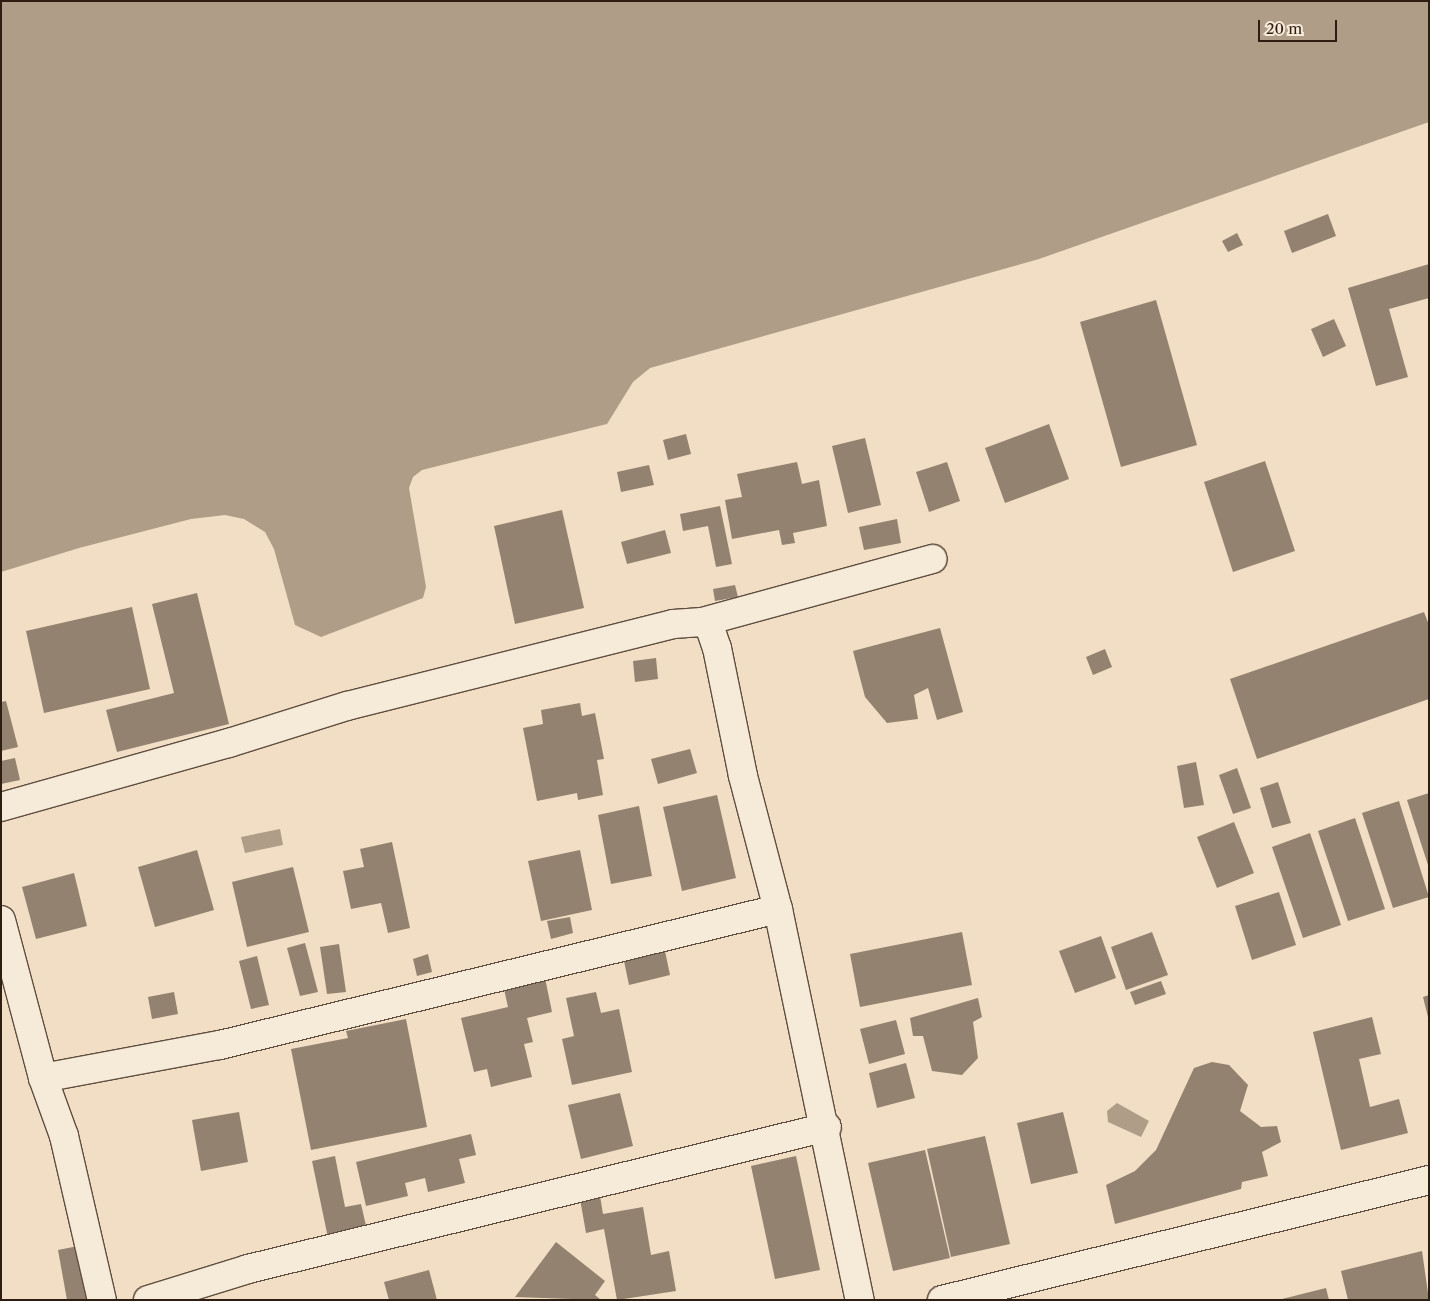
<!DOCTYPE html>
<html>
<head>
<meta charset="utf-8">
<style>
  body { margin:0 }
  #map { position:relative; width:1430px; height:1301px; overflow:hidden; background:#f1dec5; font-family:"Libre Caslon Text",serif }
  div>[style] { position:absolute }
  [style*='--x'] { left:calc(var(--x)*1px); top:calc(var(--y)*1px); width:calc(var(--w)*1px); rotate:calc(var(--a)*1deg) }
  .water>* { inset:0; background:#af9d88 }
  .building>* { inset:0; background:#93826f }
  .roads { filter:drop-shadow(1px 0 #5f4e3f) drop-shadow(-1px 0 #5f4e3f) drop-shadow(0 1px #5f4e3f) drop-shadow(0 -1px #5f4e3f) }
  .street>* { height:28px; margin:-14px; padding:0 14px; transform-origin:14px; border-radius:14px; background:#f6ead9 }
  span { translate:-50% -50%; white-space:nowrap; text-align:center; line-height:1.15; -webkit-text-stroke:4.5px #f6ead9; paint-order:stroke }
  .frame { position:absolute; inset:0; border:2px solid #2e1e12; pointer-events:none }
  .scale { position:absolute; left:1258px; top:20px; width:79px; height:22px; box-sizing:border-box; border:2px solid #2e1e12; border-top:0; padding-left:6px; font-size:15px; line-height:18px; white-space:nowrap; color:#2e1e12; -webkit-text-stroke:4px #f6ead9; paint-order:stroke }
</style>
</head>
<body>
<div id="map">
  <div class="water">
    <i style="clip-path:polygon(1px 1px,1429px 1px,1429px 122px,1039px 259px,650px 368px,633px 382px,607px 424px,422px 470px,413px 477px,409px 488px,426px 587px,423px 598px,321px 637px,295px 625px,274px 549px,265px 532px,244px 519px,225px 515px,191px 519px,79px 548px,1px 572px)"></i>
    <i style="clip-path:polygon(280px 829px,283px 845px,245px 853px,241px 837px)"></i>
    <i style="clip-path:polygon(1117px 1103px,1149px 1121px,1141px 1137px,1108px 1122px,1107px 1111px)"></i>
  </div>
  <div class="building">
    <i style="clip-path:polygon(1328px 214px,1336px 236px,1292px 253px,1284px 231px)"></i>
    <i style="clip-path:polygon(1237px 233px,1243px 245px,1228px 252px,1222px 241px)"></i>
    <i style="clip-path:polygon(1429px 264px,1429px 298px,1389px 309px,1408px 377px,1376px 386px,1348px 288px)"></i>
    <i style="clip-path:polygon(1156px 300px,1197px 445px,1121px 467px,1080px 322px)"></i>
    <i style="clip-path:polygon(1334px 319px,1346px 346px,1323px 357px,1311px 329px)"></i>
    <i style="clip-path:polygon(1049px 424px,1069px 479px,1005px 503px,985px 448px)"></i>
    <i style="clip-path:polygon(686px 434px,691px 454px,668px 460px,663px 440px)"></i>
    <i style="clip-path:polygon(865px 438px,881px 505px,848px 513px,832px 446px)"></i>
    <i style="clip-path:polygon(1265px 461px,1295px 551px,1233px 572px,1204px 482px)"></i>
    <i style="clip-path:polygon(797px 462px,802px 484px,819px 480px,827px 526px,793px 533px,795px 543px,782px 545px,779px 530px,732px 539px,725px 500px,742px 497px,737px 474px)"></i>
    <i style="clip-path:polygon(947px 462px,960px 501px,929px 512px,916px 472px)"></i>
    <i style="clip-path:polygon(649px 465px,654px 485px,621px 492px,617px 472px)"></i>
    <i style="clip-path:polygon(720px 506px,732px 564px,716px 567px,708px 526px,683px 531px,680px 514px)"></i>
    <i style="clip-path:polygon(562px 510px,584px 608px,515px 624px,494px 526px)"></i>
    <i style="clip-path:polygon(897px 519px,901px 543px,864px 550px,859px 527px)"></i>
    <i style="clip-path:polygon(665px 530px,671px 553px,627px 564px,621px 542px)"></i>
    <i style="clip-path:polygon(735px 585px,738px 597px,715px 601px,713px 589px)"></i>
    <i style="clip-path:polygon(197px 593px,229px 724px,117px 752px,106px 710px,174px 693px,152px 604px)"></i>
    <i style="clip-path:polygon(132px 607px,150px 689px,44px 713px,26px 631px)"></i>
    <i style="clip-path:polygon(1424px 612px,1429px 625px,1429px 699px,1257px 759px,1230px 679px)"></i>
    <i style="clip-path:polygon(940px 628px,963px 712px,937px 720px,928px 688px,914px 695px,918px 719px,887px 723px,865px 697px,853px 651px)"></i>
    <i style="clip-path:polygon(1105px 649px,1112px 667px,1093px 675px,1086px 657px)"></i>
    <i style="clip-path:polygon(656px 658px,658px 679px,635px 682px,633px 661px)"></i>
    <i style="clip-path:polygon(6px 701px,18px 747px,1px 751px,1px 702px)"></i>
    <i style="clip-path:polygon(580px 703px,582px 716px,595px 713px,604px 759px,597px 760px,603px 795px,578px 800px,577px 793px,537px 801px,523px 728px,543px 724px,541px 710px)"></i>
    <i style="clip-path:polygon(690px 749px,697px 773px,658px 784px,651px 759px)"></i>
    <i style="clip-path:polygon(15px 758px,20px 780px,1px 784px,1px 761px)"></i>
    <i style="clip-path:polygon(1196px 762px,1204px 805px,1184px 808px,1177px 766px)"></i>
    <i style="clip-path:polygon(1237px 768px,1251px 808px,1233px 814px,1219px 775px)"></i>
    <i style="clip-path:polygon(1278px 782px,1291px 823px,1272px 828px,1260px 788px)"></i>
    <i style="clip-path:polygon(1429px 793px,1429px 865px,1428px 865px,1407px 800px)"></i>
    <i style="clip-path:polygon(717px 795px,736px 878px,682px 891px,663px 807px)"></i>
    <i style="clip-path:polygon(1399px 801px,1429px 897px,1393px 908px,1362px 813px)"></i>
    <i style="clip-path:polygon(639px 806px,652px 876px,611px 884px,598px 815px)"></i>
    <i style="clip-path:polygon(1355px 818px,1385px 909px,1348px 921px,1318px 831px)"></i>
    <i style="clip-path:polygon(1234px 822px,1254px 873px,1217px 888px,1197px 837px)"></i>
    <i style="clip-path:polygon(1310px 833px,1341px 925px,1303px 938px,1272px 847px)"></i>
    <i style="clip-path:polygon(392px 842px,410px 928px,388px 933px,381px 903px,351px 909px,343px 871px,364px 867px,360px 849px)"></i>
    <i style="clip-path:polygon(197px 850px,214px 910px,155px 927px,138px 867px)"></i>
    <i style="clip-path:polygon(580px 850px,592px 910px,541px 921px,528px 861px)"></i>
    <i style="clip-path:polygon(293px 867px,309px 932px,247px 947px,232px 882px)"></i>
    <i style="clip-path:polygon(74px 873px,87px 926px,36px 939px,22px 887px)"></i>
    <i style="clip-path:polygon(1279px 892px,1296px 945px,1252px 960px,1235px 906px)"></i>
    <i style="clip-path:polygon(570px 917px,573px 933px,551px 939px,547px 921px)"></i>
    <i style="clip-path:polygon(962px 932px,972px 985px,860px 1007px,850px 954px)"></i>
    <i style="clip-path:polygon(1152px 932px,1168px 975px,1126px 990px,1111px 947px)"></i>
    <i style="clip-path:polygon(1101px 936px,1116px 978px,1075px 993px,1059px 951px)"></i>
    <i style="clip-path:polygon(305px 943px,318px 992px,300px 996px,287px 948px)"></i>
    <i style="clip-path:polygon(339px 944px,346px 992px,327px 994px,320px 947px)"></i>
    <i style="clip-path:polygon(665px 951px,670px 975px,629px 985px,624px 961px)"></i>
    <i style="clip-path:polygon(428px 954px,432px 972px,417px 976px,413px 959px)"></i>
    <i style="clip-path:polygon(257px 956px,269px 1005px,251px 1009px,239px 961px)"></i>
    <i style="clip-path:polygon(545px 978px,552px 1012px,527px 1018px,533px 1042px,524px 1044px,532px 1077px,491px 1087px,487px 1069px,474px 1072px,461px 1018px,508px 1007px,504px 989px)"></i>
    <i style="clip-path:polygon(1161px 981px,1166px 994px,1135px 1005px,1130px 992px)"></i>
    <i style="clip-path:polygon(174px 992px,178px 1014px,152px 1019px,148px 997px)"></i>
    <i style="clip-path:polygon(596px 992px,601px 1013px,619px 1009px,632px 1072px,572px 1085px,562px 1039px,574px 1036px,566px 998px)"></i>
    <i style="clip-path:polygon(1429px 995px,1429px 1017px,1428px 1017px,1423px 997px)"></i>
    <i style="clip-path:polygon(978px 998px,982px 1017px,973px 1022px,978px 1058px,962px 1075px,932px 1071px,923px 1036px,913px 1036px,910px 1018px)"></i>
    <i style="clip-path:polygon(1372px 1017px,1381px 1054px,1359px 1059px,1370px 1107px,1399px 1099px,1408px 1133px,1341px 1150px,1313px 1032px)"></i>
    <i style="clip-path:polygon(406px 1019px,427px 1127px,311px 1150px,291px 1049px,348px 1038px,346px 1031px)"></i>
    <i style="clip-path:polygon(896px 1020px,905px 1054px,869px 1064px,860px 1029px)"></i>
    <i style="clip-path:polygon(1212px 1062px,1229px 1065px,1248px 1085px,1240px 1111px,1261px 1127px,1277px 1126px,1281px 1142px,1262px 1152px,1268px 1176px,1242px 1182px,1241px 1189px,1115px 1224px,1106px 1185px,1135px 1171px,1156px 1150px,1194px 1068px)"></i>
    <i style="clip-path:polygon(906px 1063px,915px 1098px,877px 1108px,869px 1073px)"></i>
    <i style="clip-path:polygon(620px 1093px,633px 1146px,581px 1159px,568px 1105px)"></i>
    <i style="clip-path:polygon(239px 1112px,248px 1162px,201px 1171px,192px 1120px)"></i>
    <i style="clip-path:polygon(1063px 1112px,1078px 1173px,1031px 1184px,1017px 1123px)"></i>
    <i style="clip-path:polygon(471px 1134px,476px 1155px,459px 1159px,465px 1183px,428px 1192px,425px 1178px,405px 1183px,408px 1196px,366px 1206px,356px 1162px)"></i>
    <i style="clip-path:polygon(985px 1136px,1010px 1244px,951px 1257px,927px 1149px)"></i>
    <i style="clip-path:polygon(925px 1150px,950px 1258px,893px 1271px,868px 1163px)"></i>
    <i style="clip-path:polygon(335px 1156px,345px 1207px,361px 1204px,367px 1230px,328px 1238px,312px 1161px)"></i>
    <i style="clip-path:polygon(796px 1156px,820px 1270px,775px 1279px,751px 1166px)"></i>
    <i style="clip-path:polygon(600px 1196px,603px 1214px,643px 1207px,651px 1255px,669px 1251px,676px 1291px,617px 1300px,604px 1229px,586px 1233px,580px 1199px)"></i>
    <i style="clip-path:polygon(556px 1242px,605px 1281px,595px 1295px,601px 1300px,515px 1297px)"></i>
    <i style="clip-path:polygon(83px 1245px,94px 1300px,67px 1300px,58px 1250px)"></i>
    <i style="clip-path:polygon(1422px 1251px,1429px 1300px,1348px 1300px,1341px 1271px)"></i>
    <i style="clip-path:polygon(429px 1270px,437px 1300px,389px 1300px,384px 1282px)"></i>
    <i style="clip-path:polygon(1326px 1288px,1329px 1300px,1282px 1300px,1282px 1299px)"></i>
  </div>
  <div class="roads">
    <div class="street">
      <i style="--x:702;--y:622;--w:10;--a:37"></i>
      <i style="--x:710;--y:628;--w:21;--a:71"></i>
      <i style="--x:717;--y:648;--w:131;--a:78.5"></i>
      <i style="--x:743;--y:776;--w:138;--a:75.3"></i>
      <i style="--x:778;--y:909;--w:400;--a:78.2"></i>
      <i style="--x:1;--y:807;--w:237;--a:-15.7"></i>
      <i style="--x:229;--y:743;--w:124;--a:-17.4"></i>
      <i style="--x:347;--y:706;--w:336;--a:-14.1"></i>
      <i style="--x:673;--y:624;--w:29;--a:-4"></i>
      <i style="--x:702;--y:622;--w:239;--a:-15.3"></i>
      <i style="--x:1;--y:920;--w:163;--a:75.1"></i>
      <i style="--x:43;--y:1078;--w:62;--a:70.1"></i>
      <i style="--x:64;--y:1136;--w:168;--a:77"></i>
      <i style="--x:43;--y:1078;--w:180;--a:-10.6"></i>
      <i style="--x:220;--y:1045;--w:574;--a:-13.7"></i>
      <i style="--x:148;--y:1300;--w:105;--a:-17.2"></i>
      <i style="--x:248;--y:1269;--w:596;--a:-13.78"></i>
      <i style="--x:942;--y:1300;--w:502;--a:-13.84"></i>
    </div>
  </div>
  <div class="frame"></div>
  <div class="scale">20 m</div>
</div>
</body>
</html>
